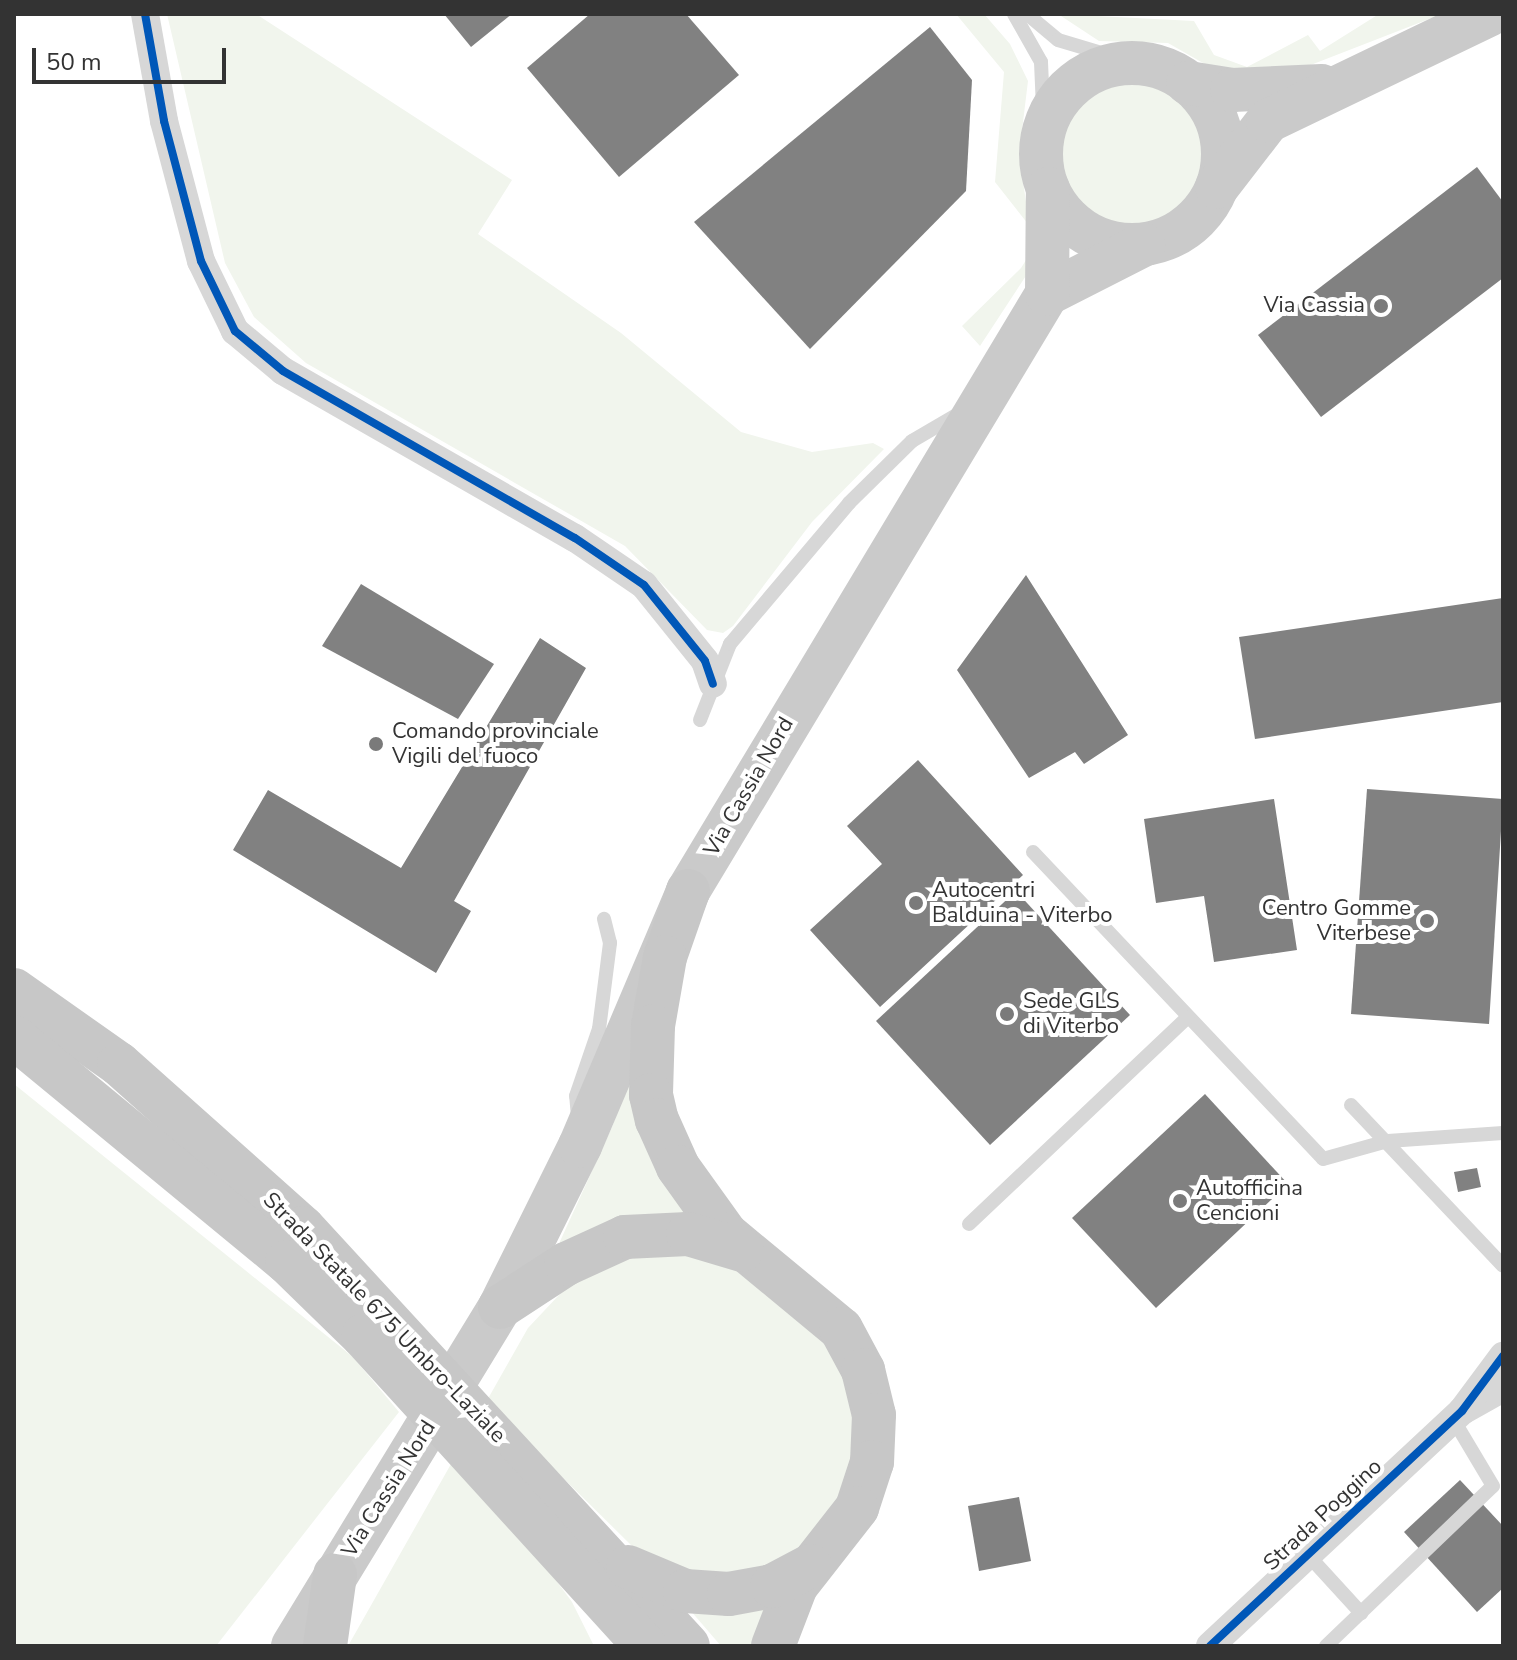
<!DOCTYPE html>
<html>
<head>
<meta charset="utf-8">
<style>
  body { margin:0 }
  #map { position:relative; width:1517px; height:1660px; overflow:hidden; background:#fff; font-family:"Nunito Sans",sans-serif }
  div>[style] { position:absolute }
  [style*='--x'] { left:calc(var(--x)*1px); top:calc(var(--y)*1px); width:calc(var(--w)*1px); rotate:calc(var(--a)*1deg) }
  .green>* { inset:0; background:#f1f5ed }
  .round { border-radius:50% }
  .building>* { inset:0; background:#818181 }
  .service>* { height:14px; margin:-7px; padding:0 7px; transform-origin:7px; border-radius:7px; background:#d7d7d7 }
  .minor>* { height:28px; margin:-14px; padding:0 14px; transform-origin:14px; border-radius:14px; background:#d7d7d7 }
  .primary>* { height:44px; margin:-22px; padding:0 22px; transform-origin:22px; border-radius:22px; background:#cacaca }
  .primary>.ring { margin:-22px; padding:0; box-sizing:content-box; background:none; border:44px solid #cacaca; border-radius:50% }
  .trunk>* { height:44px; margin:-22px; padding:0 22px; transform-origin:22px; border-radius:22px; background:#c7c7c7 }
  .cycleway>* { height:8px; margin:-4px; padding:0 4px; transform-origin:4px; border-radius:4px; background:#0057b8 }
  .dots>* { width:22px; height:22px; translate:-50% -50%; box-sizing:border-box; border:4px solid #fff; border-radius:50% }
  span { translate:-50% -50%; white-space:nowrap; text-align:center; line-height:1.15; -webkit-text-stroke:8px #fff; paint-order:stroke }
  .poi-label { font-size:22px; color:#333 }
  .right { translate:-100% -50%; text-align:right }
  .left { translate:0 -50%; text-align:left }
  .street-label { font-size:22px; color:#333 }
  .frame { position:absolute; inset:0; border:16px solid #333; pointer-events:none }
  .scale { position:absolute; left:32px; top:48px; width:194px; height:36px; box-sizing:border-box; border:4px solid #333; border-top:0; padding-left:10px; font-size:24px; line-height:28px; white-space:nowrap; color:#333; -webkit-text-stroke:6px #fff; paint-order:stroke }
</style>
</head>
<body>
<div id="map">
  <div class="green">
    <i style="clip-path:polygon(167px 14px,256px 14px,512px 180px,478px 234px,621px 333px,741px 432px,812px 452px,873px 443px,884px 449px,812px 522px,733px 626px,723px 633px,707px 630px,625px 546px,306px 363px,254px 317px,225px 263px)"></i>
    <i style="clip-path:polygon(956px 14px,984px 14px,1010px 44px,1028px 81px,1019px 155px,1035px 262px,980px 346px,962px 326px,1021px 268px,1028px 257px,1028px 224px,995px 182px,1004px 72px)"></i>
    <i style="clip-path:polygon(1058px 14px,1194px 21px,1214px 55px,1247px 67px,1308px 35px,1320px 51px,1379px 14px,1442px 14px,1272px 80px,1217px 71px,1168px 43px,1099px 41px)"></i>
    <i class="round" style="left:1056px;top:79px;width:154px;height:154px"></i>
    <i style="clip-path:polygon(642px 1046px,700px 1219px,552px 1259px,612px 1127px)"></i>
    <i style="clip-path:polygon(14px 1084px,353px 1357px,399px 1412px,216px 1646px,14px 1646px)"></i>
    <i style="clip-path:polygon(649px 1251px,720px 1259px,829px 1340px,855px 1396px,852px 1480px,800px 1556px,708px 1583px,633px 1547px,546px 1461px,533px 1549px,572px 1602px,594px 1646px,348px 1646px,528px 1328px,574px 1279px)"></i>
    <i style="clip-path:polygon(773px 1603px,761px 1646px,721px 1646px,690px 1610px)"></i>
  </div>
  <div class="building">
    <i style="clip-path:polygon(444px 14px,512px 14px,471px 47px)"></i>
    <i style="clip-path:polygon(590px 14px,686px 14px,739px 75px,619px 177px,527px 68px)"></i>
    <i style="clip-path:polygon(930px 27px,972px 80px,966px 191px,810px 349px,694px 222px)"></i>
    <i style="clip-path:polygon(1477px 167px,1503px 202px,1503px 278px,1321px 417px,1258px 335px)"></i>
    <i style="clip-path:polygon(1026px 575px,1128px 735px,1084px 764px,1075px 752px,1029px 778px,957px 670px)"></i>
    <i style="clip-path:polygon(361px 584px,494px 664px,458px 719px,322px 646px)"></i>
    <i style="clip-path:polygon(1503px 598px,1503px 702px,1255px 739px,1239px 637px)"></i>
    <i style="clip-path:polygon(540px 638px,586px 668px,454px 901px,471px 911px,436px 973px,233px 850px,268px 790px,401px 868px)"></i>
    <i style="clip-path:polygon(918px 760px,1023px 875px,880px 1007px,810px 930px,882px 864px,847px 826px)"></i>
    <i style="clip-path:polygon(1367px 789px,1503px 799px,1489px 1024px,1351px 1014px)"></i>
    <i style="clip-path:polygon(1274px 799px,1297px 950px,1214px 962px,1204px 896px,1156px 903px,1144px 819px)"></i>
    <i style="clip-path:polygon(1016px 891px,1130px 1015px,990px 1145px,876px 1021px)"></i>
    <i style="clip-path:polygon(1205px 1094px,1288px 1184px,1156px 1308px,1072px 1218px)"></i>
    <i style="clip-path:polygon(1477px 1168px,1481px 1187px,1458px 1192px,1454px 1172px)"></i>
    <i style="clip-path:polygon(1460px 1480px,1503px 1526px,1503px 1588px,1477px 1612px,1404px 1532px)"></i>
    <i style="clip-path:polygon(1019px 1497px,1031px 1561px,979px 1571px,968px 1506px)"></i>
  </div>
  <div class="service">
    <i style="--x:1014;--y:14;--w:55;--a:60.6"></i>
    <i style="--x:1041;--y:62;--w:69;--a:87.5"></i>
    <i style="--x:1027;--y:14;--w:40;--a:40"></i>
    <i style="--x:1058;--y:40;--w:80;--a:16.6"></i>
    <i style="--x:700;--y:720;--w:82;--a:-68.5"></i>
    <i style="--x:730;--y:644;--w:185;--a:-49.8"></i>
    <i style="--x:849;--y:503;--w:88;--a:-44.5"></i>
    <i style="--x:912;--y:441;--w:53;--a:-30.4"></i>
    <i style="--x:1033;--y:852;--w:422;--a:46.6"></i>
    <i style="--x:1323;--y:1159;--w:67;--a:-15.5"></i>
    <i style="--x:1388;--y:1141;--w:115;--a:-4"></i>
    <i style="--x:1351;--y:1105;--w:221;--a:46.6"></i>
    <i style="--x:578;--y:1117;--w:21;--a:-95"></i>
    <i style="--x:576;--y:1096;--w:71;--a:-71.1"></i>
    <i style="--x:599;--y:1029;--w:87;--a:-82.7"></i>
    <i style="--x:610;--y:943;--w:25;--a:-104"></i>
    <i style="--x:969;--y:1224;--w:301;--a:-43.4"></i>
    <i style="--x:1308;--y:1555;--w:79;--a:47.6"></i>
    <i style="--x:1326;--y:1646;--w:231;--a:-43.8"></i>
    <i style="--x:1493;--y:1486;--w:78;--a:-120.8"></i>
  </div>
  <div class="minor">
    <i style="--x:145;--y:14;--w:109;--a:79.9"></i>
    <i style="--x:164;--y:121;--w:145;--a:75.2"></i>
    <i style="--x:201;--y:261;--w:78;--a:64.1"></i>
    <i style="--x:235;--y:331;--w:62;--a:39.8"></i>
    <i style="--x:283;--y:371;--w:336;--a:29.8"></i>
    <i style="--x:575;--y:538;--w:83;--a:34.3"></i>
    <i style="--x:644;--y:585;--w:97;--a:51.2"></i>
    <i style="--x:705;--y:661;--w:24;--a:71"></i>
    <i style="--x:1462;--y:1411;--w:47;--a:-29.3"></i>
    <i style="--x:1210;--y:1646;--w:345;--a:-43"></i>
    <i style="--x:1462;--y:1411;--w:69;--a:-53.3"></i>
  </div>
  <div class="primary">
    <i class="ring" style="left:1041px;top:63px;width:138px;height:138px"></i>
    <i style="--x:1188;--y:83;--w:45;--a:9"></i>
    <i style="--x:1232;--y:90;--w:90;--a:-2.5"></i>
    <i style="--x:1217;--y:187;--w:83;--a:-52.3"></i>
    <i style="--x:1268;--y:121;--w:246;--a:-25.7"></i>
    <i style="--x:1047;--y:294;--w:108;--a:-27"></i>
    <i style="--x:293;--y:1646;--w:397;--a:-58.6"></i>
    <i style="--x:500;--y:1307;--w:180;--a:-63.6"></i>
    <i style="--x:580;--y:1146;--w:277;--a:-67"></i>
    <i style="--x:688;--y:891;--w:697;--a:-58.98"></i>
    <i style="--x:1047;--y:294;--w:105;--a:-89.5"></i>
  </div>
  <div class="trunk">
    <i style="--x:688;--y:891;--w:70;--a:109.2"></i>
    <i style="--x:665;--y:957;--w:70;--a:99.9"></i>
    <i style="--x:653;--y:1026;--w:69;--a:91.7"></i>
    <i style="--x:651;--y:1095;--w:26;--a:77"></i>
    <i style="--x:657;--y:1120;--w:51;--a:65.9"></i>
    <i style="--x:678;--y:1167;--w:82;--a:54.4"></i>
    <i style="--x:726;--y:1234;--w:149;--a:39.6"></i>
    <i style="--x:841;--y:1329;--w:47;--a:61.8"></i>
    <i style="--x:863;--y:1370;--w:46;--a:76.3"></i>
    <i style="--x:874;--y:1415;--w:47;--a:92.4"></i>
    <i style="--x:872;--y:1462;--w:48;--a:108.1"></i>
    <i style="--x:857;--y:1508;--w:99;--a:128"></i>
    <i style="--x:796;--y:1586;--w:64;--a:111"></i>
    <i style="--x:14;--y:990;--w:128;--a:35.2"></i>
    <i style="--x:119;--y:1064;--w:246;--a:41.7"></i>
    <i style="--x:303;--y:1228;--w:568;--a:47.35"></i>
    <i style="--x:14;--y:1037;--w:354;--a:39.5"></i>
    <i style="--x:287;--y:1262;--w:106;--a:44.2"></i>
    <i style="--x:363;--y:1336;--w:419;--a:47.7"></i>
    <i style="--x:500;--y:1307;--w:79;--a:-33.1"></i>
    <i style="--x:566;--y:1264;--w:65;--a:-24.6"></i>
    <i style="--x:625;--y:1237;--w:63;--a:-2.7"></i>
    <i style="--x:688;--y:1234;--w:56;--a:16.5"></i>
    <i style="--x:628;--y:1567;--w:62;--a:22.8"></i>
    <i style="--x:685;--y:1591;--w:44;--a:3.9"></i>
    <i style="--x:729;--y:1594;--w:44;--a:-10.5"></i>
    <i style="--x:772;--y:1586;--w:43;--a:-27.8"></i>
    <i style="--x:325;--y:1646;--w:72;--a:-82"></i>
  </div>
  <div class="cycleway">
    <i style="--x:145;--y:14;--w:109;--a:79.9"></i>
    <i style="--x:164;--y:121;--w:145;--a:75.2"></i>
    <i style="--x:201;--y:261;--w:78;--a:64.1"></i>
    <i style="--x:235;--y:331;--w:62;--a:39.8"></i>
    <i style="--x:283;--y:371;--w:336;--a:29.8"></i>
    <i style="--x:575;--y:538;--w:83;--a:34.3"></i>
    <i style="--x:644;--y:585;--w:97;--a:51.2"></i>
    <i style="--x:705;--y:661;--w:24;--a:71"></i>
    <i style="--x:1210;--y:1646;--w:345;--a:-43"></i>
    <i style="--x:1462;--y:1411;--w:69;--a:-53.3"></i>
  </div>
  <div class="dots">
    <i style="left:1381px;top:306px;background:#7a7a7a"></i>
    <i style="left:376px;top:744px;background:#7a7a7a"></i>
    <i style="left:916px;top:903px;background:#7a7a7a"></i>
    <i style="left:1427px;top:921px;background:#7a7a7a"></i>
    <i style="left:1007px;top:1014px;background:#7a7a7a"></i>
    <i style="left:1180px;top:1201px;background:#7a7a7a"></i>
  </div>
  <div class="poi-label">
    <span class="right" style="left:1365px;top:306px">Via Cassia</span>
    <span class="left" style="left:392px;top:744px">Comando provinciale<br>Vigili del fuoco</span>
    <span class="left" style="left:932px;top:903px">Autocentri<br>Balduina - Viterbo</span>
    <span class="right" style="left:1411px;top:921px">Centro Gomme<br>Viterbese</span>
    <span class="left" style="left:1023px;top:1014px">Sede GLS<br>di Viterbo</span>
    <span class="left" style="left:1196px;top:1201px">Autofficina<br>Cencioni</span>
  </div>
  <div class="street-label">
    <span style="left:749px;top:787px;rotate:-60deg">Via Cassia Nord</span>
    <span style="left:384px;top:1318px;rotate:46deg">Strada Statale 675 Umbro-Laziale</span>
    <span style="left:389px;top:1489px;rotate:-58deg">Via Cassia Nord</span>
    <span style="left:1323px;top:1515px;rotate:-43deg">Strada Poggino</span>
  </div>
  <div class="frame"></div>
  <div class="scale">50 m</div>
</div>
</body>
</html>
